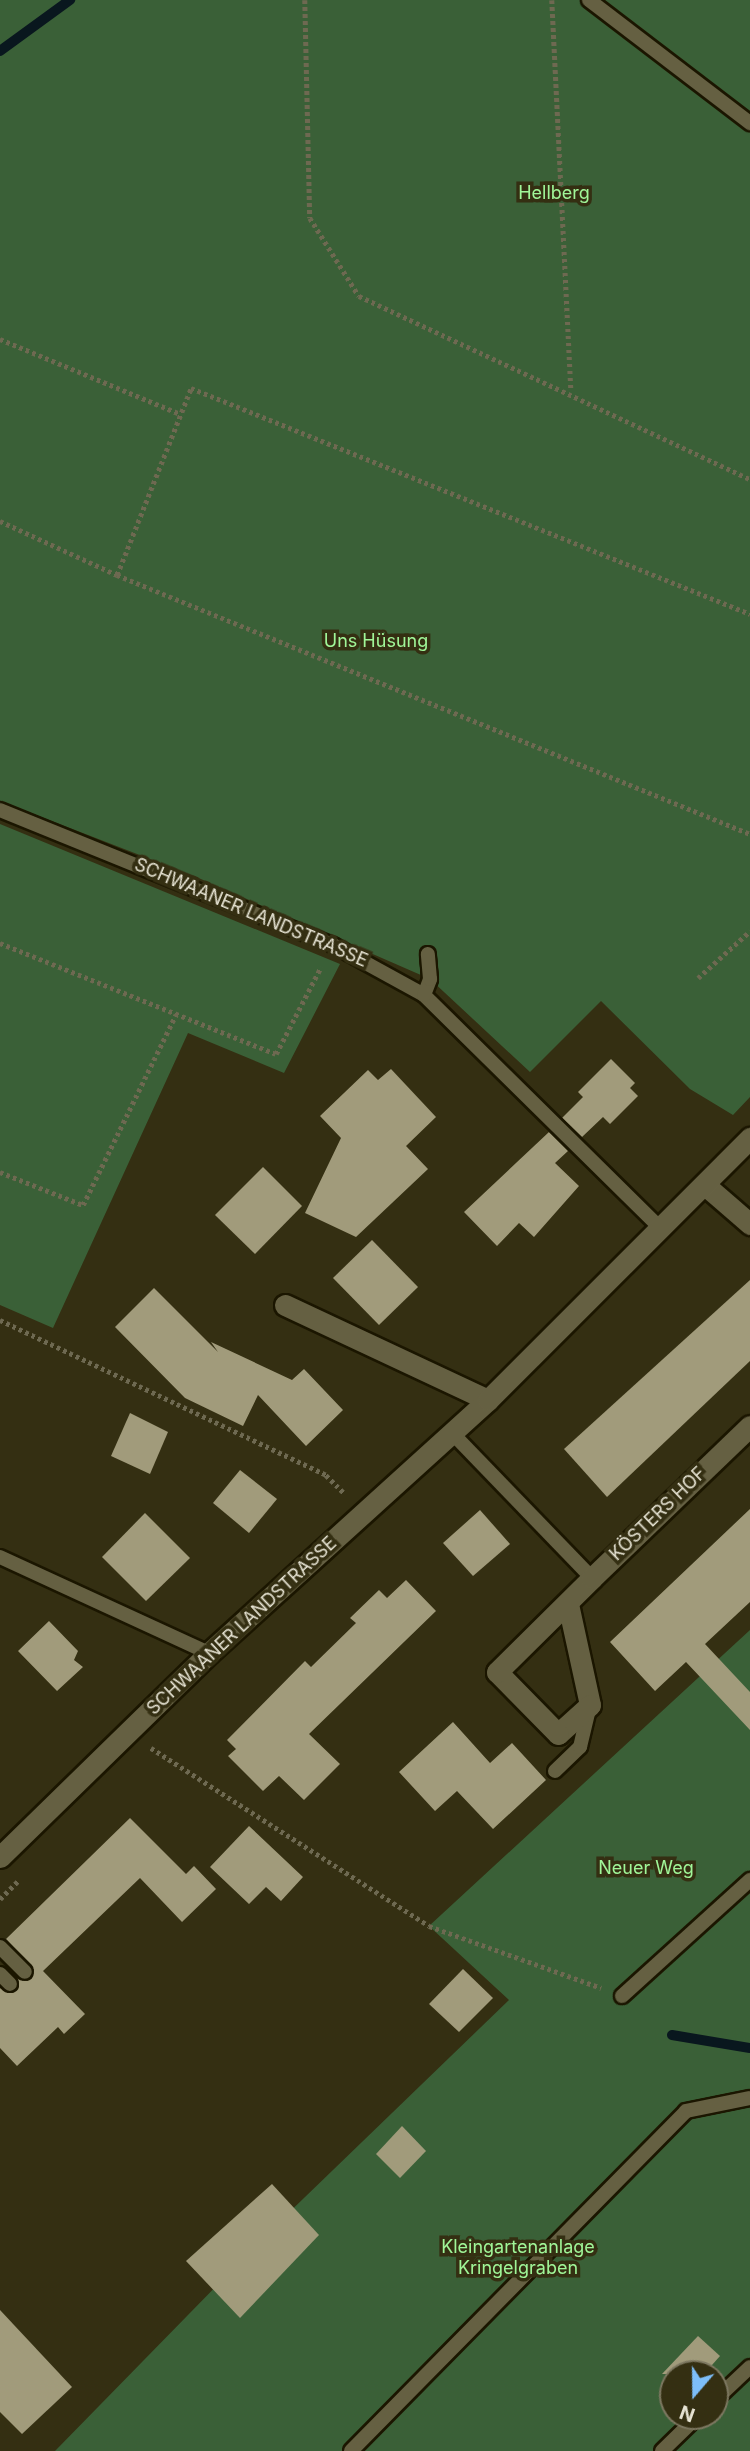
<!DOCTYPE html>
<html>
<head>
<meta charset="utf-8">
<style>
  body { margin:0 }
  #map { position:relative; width:750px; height:2451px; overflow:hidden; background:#342f12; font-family:Inter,sans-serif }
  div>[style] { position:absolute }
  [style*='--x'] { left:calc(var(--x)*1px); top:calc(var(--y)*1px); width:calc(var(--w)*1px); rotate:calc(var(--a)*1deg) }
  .green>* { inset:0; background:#3a6037 }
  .stream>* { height:10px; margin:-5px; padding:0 5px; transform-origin:5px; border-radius:5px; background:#09171e }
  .building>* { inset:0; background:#a19b7b }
  .path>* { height:4.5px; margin-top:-2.25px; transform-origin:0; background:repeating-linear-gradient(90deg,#6e6951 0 3.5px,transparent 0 7px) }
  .roads { filter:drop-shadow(2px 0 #1b1600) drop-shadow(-2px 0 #1b1600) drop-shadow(0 2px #1b1600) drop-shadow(0 -2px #1b1600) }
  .service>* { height:14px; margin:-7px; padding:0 7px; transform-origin:7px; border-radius:7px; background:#656042 }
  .minor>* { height:21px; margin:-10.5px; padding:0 10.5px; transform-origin:10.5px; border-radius:10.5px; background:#656042 }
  span { translate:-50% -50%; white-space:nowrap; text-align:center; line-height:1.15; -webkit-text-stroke:7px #342f12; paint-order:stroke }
  .park-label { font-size:18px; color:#a0f698 }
  .street-label { font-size:18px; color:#e7e4d4 }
  .north { position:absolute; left:659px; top:2360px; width:70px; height:70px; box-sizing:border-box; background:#342f12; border:2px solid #7c7760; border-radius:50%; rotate:200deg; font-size:19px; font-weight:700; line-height:28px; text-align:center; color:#e7e4d4 }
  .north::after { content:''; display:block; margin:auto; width:24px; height:32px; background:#7dbef9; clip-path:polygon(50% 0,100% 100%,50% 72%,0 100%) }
</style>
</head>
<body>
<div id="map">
  <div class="green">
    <i style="clip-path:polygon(0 0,750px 0,750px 1097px,733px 1115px,690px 1089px,601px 1001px,530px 1072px,430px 979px,194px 876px,0 801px)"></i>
    <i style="clip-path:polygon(0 824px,340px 964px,284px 1073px,188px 1033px,53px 1328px,0 1305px)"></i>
    <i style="clip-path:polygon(evenodd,750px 1630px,750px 2451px,55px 2451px,275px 2226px,509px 2000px,429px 1926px,750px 1630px,673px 2374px,715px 2374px,715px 2416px,673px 2416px,673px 2374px)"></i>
  </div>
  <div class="stream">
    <i style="--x:0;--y:51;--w:87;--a:-36.1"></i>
    <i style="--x:672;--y:2035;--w:79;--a:9.5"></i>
  </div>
  <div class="building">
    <i style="clip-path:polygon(611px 1059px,635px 1083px,630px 1088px,638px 1096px,610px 1124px,603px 1117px,582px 1137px,562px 1118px,583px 1097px,578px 1092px)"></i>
    <i style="clip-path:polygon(391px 1069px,436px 1117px,406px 1146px,428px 1169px,356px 1237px,305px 1213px,341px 1138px,320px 1116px,368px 1070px,378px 1080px)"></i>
    <i style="clip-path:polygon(549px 1132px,568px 1151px,555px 1163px,579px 1186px,534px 1237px,519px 1223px,497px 1246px,464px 1212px)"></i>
    <i style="clip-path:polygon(263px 1167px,302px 1206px,255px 1254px,215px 1215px)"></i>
    <i style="clip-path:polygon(372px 1240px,418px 1287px,379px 1325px,333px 1278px)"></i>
    <i style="clip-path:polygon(750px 1280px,750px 1361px,607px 1497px,564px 1449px)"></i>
    <i style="clip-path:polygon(154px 1288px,218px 1352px,211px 1342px,292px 1380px,304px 1369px,343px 1410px,306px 1446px,258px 1395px,243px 1426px,185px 1398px,115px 1327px)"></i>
    <i style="clip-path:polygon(130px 1413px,168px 1432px,150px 1474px,111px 1456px)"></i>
    <i style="clip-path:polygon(240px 1470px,277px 1499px,249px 1533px,213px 1503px)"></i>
    <i style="clip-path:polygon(750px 1509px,750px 1602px,705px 1644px,750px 1692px,750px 1730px,686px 1662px,655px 1691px,610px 1642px)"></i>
    <i style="clip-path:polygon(480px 1510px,510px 1544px,473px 1576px,443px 1543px)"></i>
    <i style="clip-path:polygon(145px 1513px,190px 1558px,146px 1601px,102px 1557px)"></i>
    <i style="clip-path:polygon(406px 1580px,436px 1611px,309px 1734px,340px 1764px,304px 1800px,279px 1776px,263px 1791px,228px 1756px,236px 1749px,227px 1740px,305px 1661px,311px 1667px,356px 1623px,350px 1618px,379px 1590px,387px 1598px)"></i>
    <i style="clip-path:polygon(49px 1621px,78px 1651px,74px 1660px,83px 1667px,57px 1691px,18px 1651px)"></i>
    <i style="clip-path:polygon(453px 1722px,490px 1763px,512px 1743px,546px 1780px,493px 1829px,457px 1791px,435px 1811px,399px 1772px)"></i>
    <i style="clip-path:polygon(130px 1818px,186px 1874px,194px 1866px,216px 1889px,182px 1922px,140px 1878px,43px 1971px,85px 2014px,64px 2034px,58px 2027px,17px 2066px,0 2048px,0 1988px,13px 1993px,19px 1987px,17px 1978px,28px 1981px,34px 1970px,6px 1939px)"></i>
    <i style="clip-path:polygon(249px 1826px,303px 1877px,281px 1901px,266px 1887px,249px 1904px,210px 1867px)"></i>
    <i style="clip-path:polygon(463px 1969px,493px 1998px,459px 2032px,429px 2004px)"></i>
    <i style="clip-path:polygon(402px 2126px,426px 2151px,400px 2178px,376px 2154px)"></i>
    <i style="clip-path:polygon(272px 2184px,319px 2235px,240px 2318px,186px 2261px)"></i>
    <i style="clip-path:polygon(0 2310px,72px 2387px,22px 2434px,0 2412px)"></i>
    <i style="clip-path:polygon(698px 2336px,720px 2356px,704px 2374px,662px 2374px)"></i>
  </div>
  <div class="path">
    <i style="--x:305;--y:0;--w:218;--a:88.7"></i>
    <i style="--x:310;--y:218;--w:92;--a:57.9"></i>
    <i style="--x:359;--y:296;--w:432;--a:25.1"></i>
    <i style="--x:552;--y:0;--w:392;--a:87.2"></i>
    <i style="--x:0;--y:339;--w:195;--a:22.6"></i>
    <i style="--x:0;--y:521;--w:129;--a:24.8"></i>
    <i style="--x:117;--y:575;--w:684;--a:22.25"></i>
    <i style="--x:117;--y:575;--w:201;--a:-68.4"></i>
    <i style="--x:191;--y:388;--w:603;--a:22.01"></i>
    <i style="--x:0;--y:943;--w:297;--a:21.9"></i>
    <i style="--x:276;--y:1054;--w:98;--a:-62.7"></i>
    <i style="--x:698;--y:978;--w:70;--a:-42.1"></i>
    <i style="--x:0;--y:1172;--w:89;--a:21.7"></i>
    <i style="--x:83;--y:1205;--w:212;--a:-64"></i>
    <i style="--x:0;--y:1320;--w:361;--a:25.4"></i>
    <i style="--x:326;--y:1475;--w:25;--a:45"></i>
    <i style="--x:151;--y:1748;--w:330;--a:32.6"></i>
    <i style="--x:429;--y:1926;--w:183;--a:19.8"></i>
    <i style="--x:0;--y:1899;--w:27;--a:-45"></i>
  </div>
  <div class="roads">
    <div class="service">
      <i style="--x:589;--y:0;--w:203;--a:37.4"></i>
      <i style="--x:0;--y:810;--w:359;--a:22.1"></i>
      <i style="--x:333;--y:945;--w:104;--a:28.8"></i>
      <i style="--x:424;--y:995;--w:332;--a:44.6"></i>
      <i style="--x:424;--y:995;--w:17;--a:-69"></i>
      <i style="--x:430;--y:979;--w:25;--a:-95"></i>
      <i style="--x:452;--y:1433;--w:202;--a:46"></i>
      <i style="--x:0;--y:1557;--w:230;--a:24.7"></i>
      <i style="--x:555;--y:1771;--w:35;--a:-44"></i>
      <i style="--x:580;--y:1747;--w:43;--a:-76.6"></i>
      <i style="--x:0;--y:1947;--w:35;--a:45"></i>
      <i style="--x:0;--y:1974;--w:14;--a:45"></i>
      <i style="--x:622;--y:1996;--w:173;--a:-42.2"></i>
      <i style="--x:715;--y:2400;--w:48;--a:-43.3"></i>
      <i style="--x:351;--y:2451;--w:477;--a:-45.4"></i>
      <i style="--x:686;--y:2111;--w:65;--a:-11.5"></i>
      <i style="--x:662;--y:2451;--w:50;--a:-44.2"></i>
    </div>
    <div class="minor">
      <i style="--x:705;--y:1185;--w:60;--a:40.9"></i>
      <i style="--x:285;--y:1305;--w:224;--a:25.1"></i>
      <i style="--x:568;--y:1604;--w:103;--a:77.7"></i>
      <i style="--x:590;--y:1705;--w:43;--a:137.8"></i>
      <i style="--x:558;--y:1734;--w:87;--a:-134.5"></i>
      <i style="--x:497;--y:1672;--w:134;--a:-44.7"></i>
      <i style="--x:592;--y:1578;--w:219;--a:-43.9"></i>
      <i style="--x:0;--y:1857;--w:292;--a:-44.3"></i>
      <i style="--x:209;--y:1653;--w:377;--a:-42.2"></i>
      <i style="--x:488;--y:1400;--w:371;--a:-45"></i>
    </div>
  </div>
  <div class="park-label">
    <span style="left:554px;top:193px">Hellberg</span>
    <span style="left:376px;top:641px">Uns Hüsung</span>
    <span style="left:646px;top:1868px">Neuer Weg</span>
    <span style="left:518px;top:2258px">Kleingartenanlage<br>Kringelgraben</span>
  </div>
  <div class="street-label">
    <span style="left:251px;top:913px;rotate:23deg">SCHWAANER LANDSTRASSE</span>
    <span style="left:658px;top:1514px;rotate:-44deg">KÖSTERS HOF</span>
    <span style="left:242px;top:1626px;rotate:-43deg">SCHWAANER LANDSTRASSE</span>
  </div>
  <div class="north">N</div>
</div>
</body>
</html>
